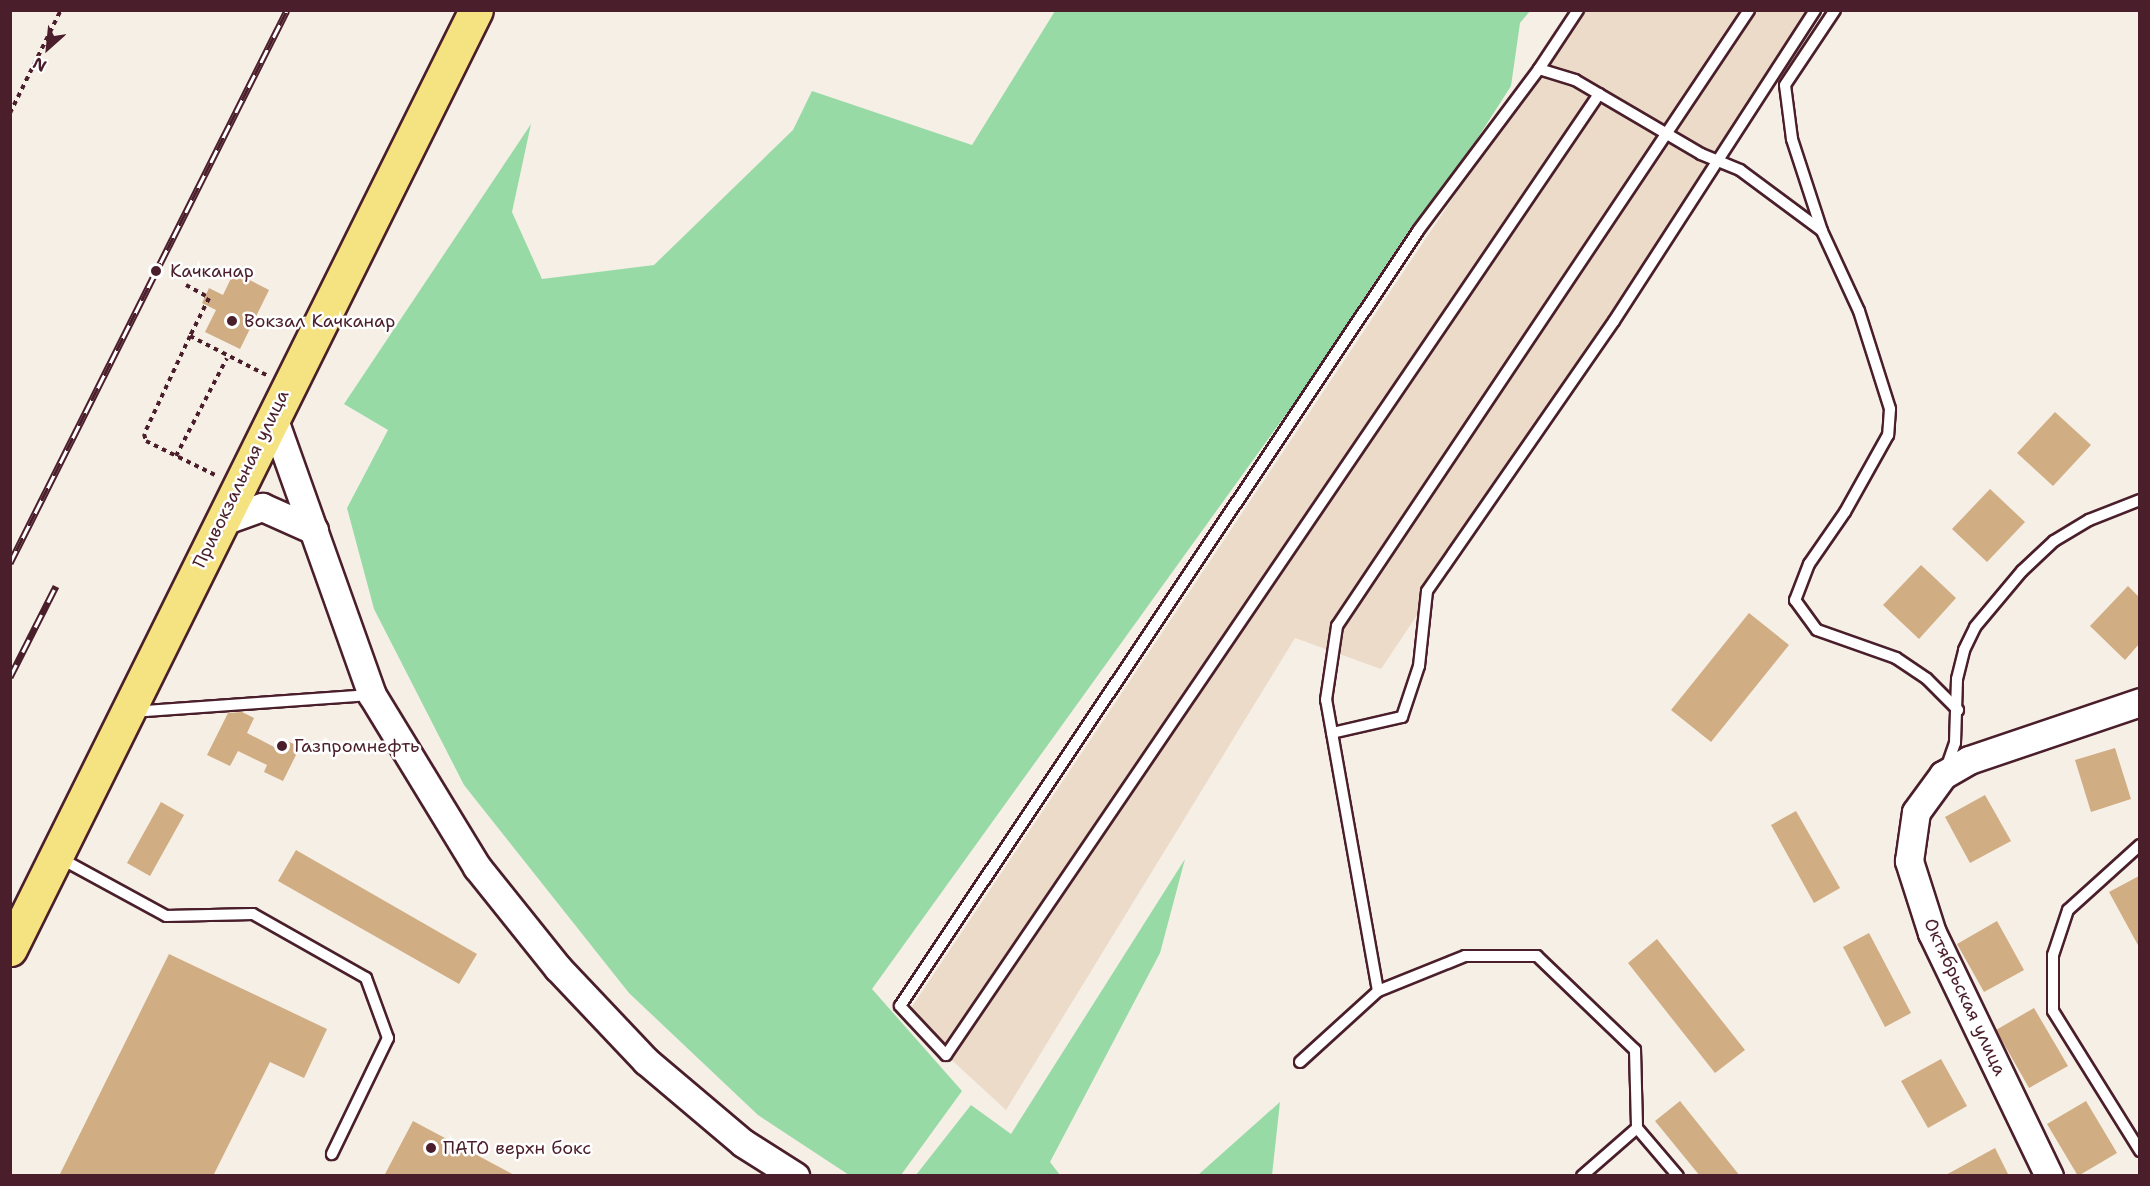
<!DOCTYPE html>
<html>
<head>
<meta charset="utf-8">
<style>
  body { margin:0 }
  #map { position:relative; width:2150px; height:1186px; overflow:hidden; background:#f6efe6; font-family:"Shantell Sans",sans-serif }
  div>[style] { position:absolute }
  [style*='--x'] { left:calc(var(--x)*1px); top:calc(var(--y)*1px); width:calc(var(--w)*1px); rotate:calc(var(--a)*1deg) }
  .built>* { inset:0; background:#ebdbc8 }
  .green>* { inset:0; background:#97daa6 }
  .building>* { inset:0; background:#d0ad83 }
  .path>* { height:4px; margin-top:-2px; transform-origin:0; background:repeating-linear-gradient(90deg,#4a1f2b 0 4.5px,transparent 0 9px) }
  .roads { filter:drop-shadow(2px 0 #4a1f2b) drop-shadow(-2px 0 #4a1f2b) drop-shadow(0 2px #4a1f2b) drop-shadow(0 -2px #4a1f2b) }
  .service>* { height:10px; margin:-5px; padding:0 5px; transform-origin:5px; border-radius:5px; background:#fff }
  .tertiary>* { height:27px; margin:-13.5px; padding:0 13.5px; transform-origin:13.5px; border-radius:13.5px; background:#fff }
  .primary>* { height:33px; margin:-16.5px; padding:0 16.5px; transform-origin:16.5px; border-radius:16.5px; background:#f5e382 }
  .rail>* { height:7px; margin-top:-3.5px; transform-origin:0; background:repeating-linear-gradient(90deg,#fff 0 14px,#4a1f2b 0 28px); box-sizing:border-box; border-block:2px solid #4a1f2b }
  .dots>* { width:16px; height:16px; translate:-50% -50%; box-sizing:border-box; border:3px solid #fff; border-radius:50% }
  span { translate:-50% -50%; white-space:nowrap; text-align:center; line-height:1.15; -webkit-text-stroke:5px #fff; paint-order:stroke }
  .poi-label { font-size:18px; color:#4a1f2b }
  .left { translate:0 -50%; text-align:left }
  .street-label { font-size:18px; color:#4a1f2b }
  .frame { position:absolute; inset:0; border:12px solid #4a1f2b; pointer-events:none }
  .north { position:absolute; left:18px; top:18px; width:60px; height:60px; -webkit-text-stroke:4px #fff; paint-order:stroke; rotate:207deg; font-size:16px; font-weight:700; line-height:24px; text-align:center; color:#4a1f2b }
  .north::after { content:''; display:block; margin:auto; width:21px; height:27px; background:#4a1f2b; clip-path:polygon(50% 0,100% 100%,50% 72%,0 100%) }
</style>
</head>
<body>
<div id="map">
  <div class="built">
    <i style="clip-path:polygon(1578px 11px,1821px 11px,1381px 669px,1295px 638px,1006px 1110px,905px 1017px)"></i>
  </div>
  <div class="green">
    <i style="clip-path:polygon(1055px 11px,1530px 11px,1520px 23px,1511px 86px,1418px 231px,872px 989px,962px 1091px,901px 1175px,849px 1175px,758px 1115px,629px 993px,464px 785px,374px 609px,347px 508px,388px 430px,344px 404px,531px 124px,512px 212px,542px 279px,654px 265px,793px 130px,812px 91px,972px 145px)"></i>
    <i style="clip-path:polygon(1185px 859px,1160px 953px,1050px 1162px,1060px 1175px,916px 1175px,971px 1105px,1011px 1134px)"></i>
    <i style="clip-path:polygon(1280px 1102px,1272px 1175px,1198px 1175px)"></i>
  </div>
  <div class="building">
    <i style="clip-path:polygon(234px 272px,269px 290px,240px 349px,205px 332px,216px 310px,202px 303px,209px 288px,223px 295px)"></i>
    <i style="clip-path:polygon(2055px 412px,2091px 445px,2053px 486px,2017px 453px)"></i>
    <i style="clip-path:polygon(1990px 489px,2025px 522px,1987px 562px,1952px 529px)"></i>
    <i style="clip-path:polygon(1921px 565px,1956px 598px,1919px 639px,1883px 605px)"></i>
    <i style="clip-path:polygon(2128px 586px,2139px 597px,2139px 644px,2125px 660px,2090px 626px)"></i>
    <i style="clip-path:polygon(1749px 613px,1789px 645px,1711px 742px,1671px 710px)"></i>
    <i style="clip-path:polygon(242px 712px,254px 718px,247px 733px,276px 748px,281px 738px,300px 747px,283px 781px,264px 772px,267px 765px,238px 751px,230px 766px,207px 755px,228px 713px)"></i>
    <i style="clip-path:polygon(2115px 748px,2131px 799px,2091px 812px,2075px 760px)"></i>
    <i style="clip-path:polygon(1985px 795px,2011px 841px,1970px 863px,1945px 817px)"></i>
    <i style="clip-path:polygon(161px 802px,184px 815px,150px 876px,127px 863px)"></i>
    <i style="clip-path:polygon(1796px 811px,1840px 888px,1814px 903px,1771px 825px)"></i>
    <i style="clip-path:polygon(296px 850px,477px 954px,459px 984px,278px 881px)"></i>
    <i style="clip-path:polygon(2139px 876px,2139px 947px,2109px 892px)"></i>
    <i style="clip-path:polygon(1997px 921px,2024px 970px,1984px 992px,1957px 944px)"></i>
    <i style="clip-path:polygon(1869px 933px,1911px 1013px,1885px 1027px,1843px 947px)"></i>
    <i style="clip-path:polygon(1657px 939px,1745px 1050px,1715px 1073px,1628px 963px)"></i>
    <i style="clip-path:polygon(169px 954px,327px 1029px,304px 1078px,270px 1062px,213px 1176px,59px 1176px)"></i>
    <i style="clip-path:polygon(2034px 1008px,2068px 1066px,2029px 1088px,1996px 1030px)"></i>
    <i style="clip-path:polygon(1941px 1059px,1967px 1106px,1928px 1128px,1901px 1081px)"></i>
    <i style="clip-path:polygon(1680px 1101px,1740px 1176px,1700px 1176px,1655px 1121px)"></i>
    <i style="clip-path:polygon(2086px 1101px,2117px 1153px,2078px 1176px,2047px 1124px)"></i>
    <i style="clip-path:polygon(413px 1121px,516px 1176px,384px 1176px)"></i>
    <i style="clip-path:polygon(1995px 1148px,2009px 1176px,1944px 1176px)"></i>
  </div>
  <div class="path">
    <i style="--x:10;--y:113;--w:115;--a:-63.7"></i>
    <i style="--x:186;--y:285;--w:26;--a:29"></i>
    <i style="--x:209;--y:298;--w:42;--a:116.6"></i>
    <i style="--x:190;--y:336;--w:88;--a:27.1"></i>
    <i style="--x:190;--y:336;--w:108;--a:115.1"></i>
    <i style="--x:144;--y:434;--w:7;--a:74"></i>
    <i style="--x:146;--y:441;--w:79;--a:26.2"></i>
    <i style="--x:176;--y:456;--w:110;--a:-62.5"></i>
  </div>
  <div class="roads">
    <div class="service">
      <i style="--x:1578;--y:10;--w:71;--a:123.5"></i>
      <i style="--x:1539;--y:69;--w:202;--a:126.8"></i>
      <i style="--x:1418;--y:231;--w:932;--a:123.76"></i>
      <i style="--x:900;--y:1006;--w:67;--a:46.8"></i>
      <i style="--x:946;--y:1055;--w:1162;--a:-55.8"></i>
      <i style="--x:1539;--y:69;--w:38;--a:17"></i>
      <i style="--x:1575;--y:80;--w:146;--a:30.4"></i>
      <i style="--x:1701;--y:154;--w:42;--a:22.3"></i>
      <i style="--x:1740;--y:170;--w:102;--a:36.6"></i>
      <i style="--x:1822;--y:231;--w:88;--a:65.2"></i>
      <i style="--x:1859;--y:311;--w:103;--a:72.4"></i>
      <i style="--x:1890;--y:409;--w:26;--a:94"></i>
      <i style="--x:1888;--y:435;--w:88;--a:119.2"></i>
      <i style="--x:1845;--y:512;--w:63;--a:124.7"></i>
      <i style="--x:1809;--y:564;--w:39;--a:111"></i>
      <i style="--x:1795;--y:600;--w:37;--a:54"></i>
      <i style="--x:1817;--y:630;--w:84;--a:19.5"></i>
      <i style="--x:1896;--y:658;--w:37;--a:34"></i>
      <i style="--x:1927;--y:679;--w:44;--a:45"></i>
      <i style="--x:1822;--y:231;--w:97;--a:-108.1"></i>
      <i style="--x:1792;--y:139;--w:54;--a:-97.4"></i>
      <i style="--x:1785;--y:85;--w:90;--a:-56.3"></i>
      <i style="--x:133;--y:712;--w:240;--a:-4.1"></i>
      <i style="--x:1332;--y:733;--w:72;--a:-12.9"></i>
      <i style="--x:1402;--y:717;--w:54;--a:-71.6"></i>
      <i style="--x:1419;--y:666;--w:75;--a:-83.9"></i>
      <i style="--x:1427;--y:591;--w:328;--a:-55.3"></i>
      <i style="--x:1614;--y:321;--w:370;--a:-57.1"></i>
      <i style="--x:1947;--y:766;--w:24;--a:-71"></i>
      <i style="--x:1955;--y:743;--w:64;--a:-88.2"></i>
      <i style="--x:1957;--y:679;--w:30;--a:-76"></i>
      <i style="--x:1964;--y:650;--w:25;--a:-64"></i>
      <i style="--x:1975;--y:627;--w:73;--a:-50"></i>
      <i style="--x:2022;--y:571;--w:44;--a:-43.2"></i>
      <i style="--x:2054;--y:541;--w:41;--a:-31"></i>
      <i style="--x:2089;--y:520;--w:55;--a:-21.4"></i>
      <i style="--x:2140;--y:845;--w:97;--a:137.9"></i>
      <i style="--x:2068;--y:910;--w:47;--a:108.4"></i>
      <i style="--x:2053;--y:955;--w:56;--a:90"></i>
      <i style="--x:2053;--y:1011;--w:165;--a:58.1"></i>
      <i style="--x:58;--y:857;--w:123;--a:28.6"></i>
      <i style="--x:166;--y:916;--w:87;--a:-1.3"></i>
      <i style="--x:253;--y:914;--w:130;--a:29.5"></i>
      <i style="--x:366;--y:978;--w:64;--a:69.9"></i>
      <i style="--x:388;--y:1038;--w:129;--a:115.8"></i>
      <i style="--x:1378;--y:991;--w:296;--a:-100.1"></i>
      <i style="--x:1326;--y:700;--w:75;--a:-81.5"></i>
      <i style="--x:1337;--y:626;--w:741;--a:-56.22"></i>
      <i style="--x:1300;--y:1062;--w:105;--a:-42.3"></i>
      <i style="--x:1378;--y:991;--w:94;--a:-21.9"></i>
      <i style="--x:1465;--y:956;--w:72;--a:0"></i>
      <i style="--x:1537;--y:956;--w:136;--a:43.8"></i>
      <i style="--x:1635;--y:1050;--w:78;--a:88.5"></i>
      <i style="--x:1582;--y:1176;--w:73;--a:-41.1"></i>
      <i style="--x:1637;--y:1128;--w:63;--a:49.5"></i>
    </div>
    <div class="tertiary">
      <i style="--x:273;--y:417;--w:295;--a:70.4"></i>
      <i style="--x:372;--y:695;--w:202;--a:58.6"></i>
      <i style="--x:477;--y:867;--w:129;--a:51.3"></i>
      <i style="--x:558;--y:968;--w:128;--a:46.6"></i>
      <i style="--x:646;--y:1061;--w:127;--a:40.2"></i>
      <i style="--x:743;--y:1143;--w:62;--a:32.4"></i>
      <i style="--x:220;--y:522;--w:45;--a:-19.7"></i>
      <i style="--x:262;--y:507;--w:57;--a:23.9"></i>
      <i style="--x:2049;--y:1176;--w:270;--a:-115.7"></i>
      <i style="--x:1932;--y:933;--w:76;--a:-107.7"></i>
      <i style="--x:1909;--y:861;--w:49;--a:-81.9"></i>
      <i style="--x:1916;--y:812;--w:46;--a:-53.9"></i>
      <i style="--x:1943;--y:775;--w:30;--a:-30"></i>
      <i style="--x:1969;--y:760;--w:181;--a:-18.7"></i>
    </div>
    <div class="primary">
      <i style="--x:10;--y:949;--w:1048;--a:-63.61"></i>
    </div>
  </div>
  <div class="rail">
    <i style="--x:10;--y:563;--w:618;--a:-63.39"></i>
    <i style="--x:10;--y:677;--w:102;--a:-63.2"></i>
  </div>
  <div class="dots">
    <i style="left:156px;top:271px;background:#4a1f2b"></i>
    <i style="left:232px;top:321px;background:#4a1f2b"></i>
    <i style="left:282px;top:746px;background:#4a1f2b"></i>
    <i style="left:431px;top:1148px;background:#4a1f2b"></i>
  </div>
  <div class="poi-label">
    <span class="left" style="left:170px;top:271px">Качканар</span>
    <span class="left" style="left:244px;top:321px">Вокзал Качканар</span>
    <span class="left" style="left:294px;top:746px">Газпромнефть</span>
    <span class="left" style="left:443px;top:1148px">ПАТО верхн бокс</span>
  </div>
  <div class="street-label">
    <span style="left:241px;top:479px;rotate:-64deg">Привокзальная улица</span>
    <span style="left:1965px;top:997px;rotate:65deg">Октябрьская улица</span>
  </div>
  <div class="frame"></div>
  <div class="north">N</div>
</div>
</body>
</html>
